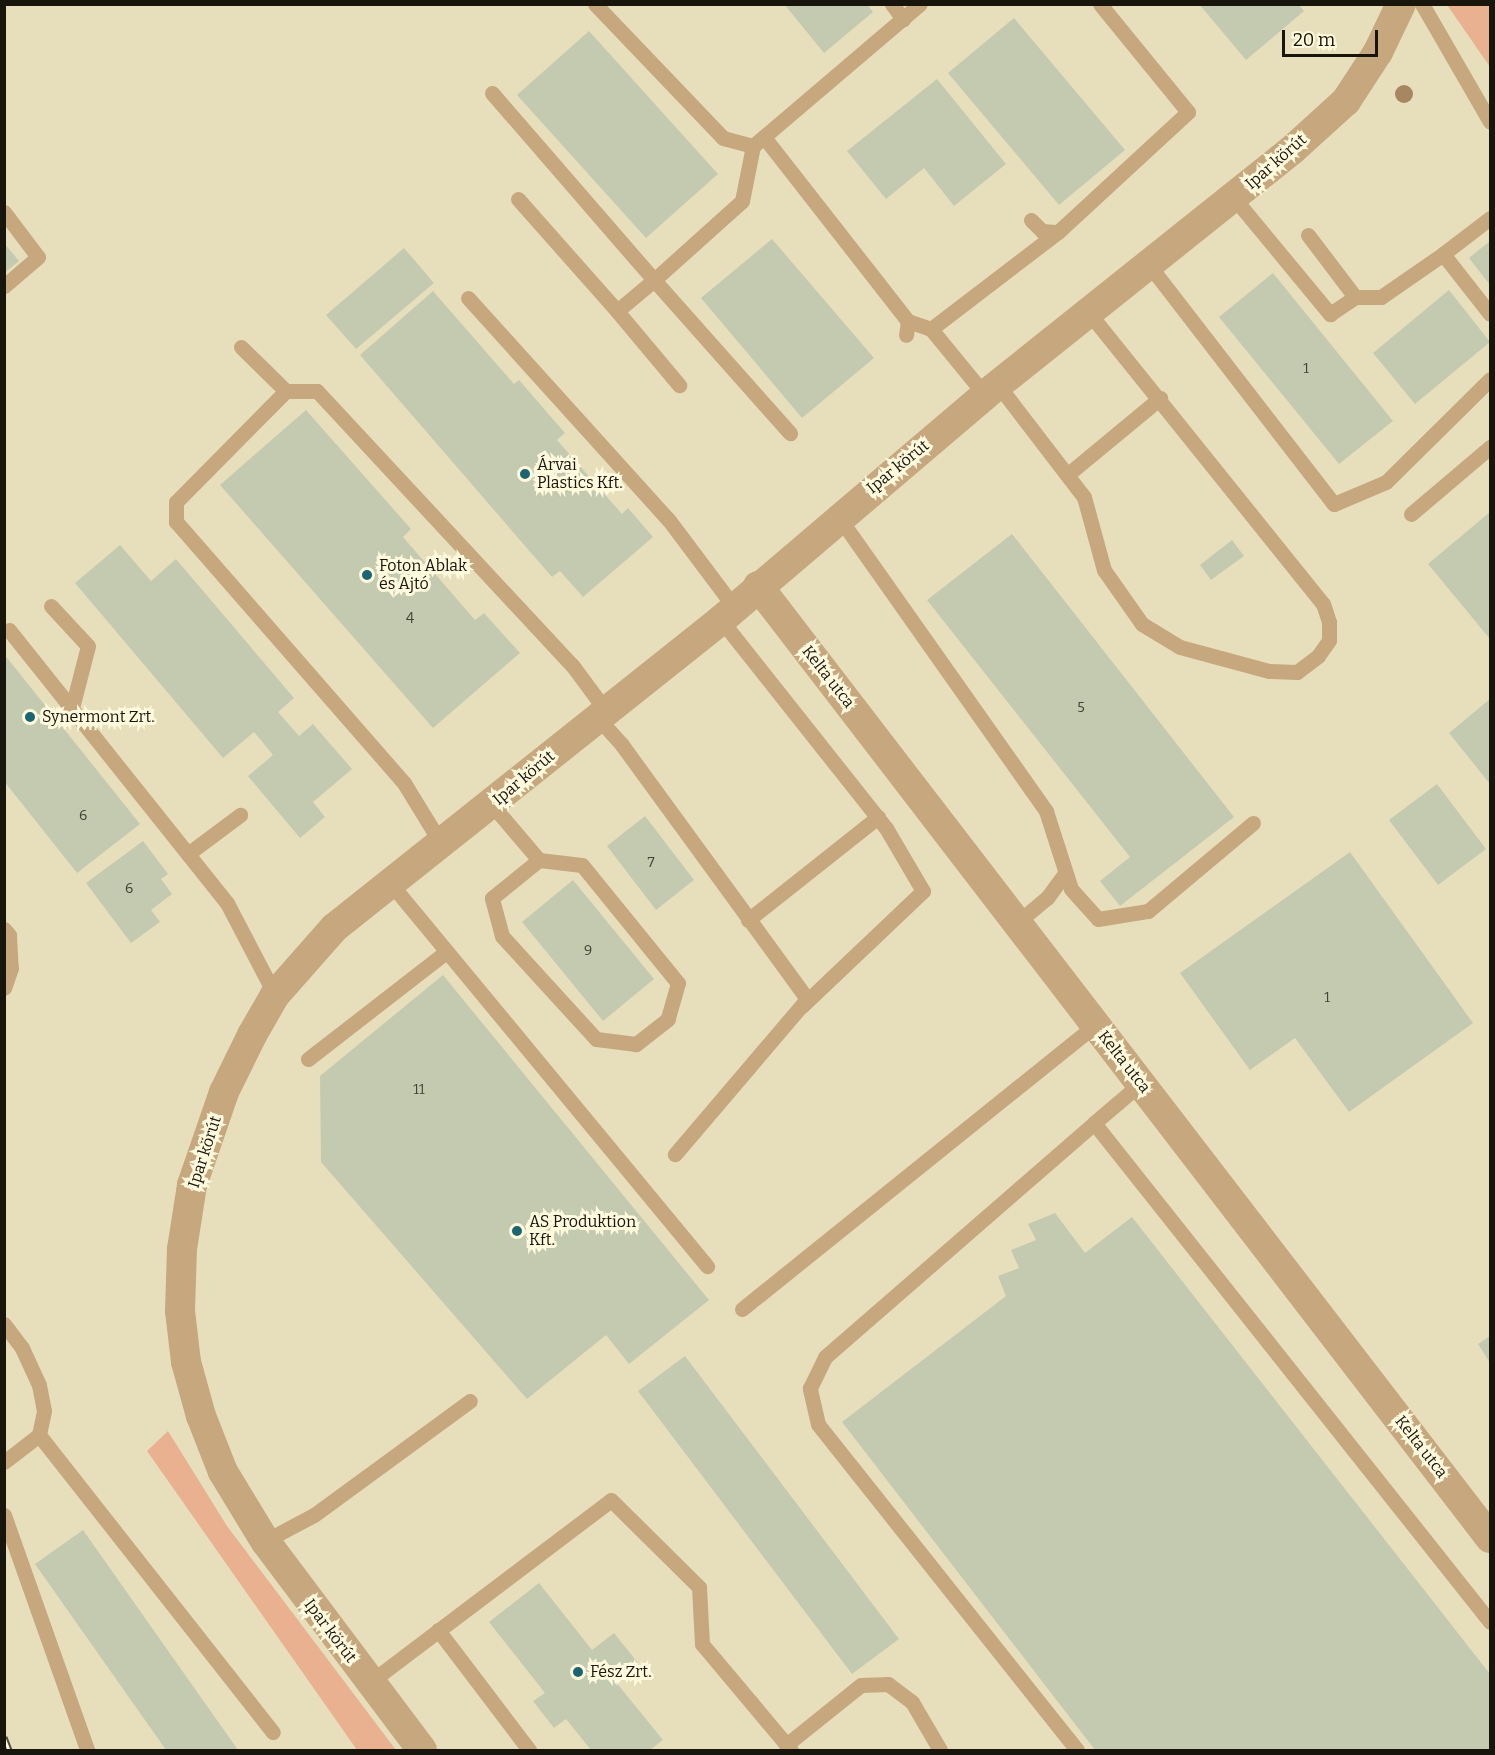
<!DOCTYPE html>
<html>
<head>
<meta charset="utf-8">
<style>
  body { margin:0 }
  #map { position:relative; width:1495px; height:1755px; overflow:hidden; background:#f1ecd0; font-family:Bitter,serif }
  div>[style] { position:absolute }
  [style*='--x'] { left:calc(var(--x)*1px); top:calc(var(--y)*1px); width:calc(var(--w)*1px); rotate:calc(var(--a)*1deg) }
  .built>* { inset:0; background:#e7dfbc }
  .green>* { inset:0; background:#e9b190 }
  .building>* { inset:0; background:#c3cab0 }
  .service>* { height:15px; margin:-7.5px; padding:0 7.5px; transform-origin:7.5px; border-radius:7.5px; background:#c7a87e }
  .minor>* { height:30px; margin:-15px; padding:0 15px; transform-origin:15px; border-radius:15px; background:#c7a87e }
  .rail>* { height:7px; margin-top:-3.5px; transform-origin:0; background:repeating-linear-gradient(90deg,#fff9dd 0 14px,#514e40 0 28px); box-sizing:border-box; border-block:2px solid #514e40 }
  .trees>* { width:18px; height:18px; margin:-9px; border-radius:50%; background:#a78662 }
  .dots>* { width:16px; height:16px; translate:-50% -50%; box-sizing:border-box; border:3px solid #fff9dd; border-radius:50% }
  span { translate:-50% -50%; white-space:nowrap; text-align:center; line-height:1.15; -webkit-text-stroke:6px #fff9dd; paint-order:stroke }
  .number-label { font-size:14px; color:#424235 }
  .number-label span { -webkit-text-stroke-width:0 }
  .street-label { font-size:16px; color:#17150c }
  .poi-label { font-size:16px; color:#17150c }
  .left { translate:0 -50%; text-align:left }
  .frame { position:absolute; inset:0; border:6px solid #17150c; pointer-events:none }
  .scale { position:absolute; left:1282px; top:30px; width:96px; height:27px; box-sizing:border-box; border:3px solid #17150c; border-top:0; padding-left:8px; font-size:18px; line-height:21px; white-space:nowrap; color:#17150c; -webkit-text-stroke:4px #fff9dd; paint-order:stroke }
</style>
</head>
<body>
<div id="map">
  <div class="built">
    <i style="clip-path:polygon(5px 5px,1447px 5px,1490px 67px,1490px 1750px,5px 1750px)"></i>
  </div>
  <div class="green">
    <i style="clip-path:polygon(1447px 5px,1490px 5px,1490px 67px)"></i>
    <i style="clip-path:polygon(168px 1431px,227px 1526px,396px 1750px,357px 1750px,147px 1451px)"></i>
  </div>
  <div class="building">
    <i style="clip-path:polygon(784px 4px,867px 4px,873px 12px,824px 53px)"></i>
    <i style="clip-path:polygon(1199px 4px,1298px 4px,1304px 11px,1246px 60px)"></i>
    <i style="clip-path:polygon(1014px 18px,1125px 150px,1059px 205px,948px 73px)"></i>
    <i style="clip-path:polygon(589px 31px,718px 174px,646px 238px,517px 95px)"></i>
    <i style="clip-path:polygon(937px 79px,1006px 164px,954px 206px,924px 168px,886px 199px,847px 151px)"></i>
    <i style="clip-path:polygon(772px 239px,874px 358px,802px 418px,701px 298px)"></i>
    <i style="clip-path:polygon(1490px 241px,1490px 285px,1469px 258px)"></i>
    <i style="clip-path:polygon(4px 243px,19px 261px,4px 273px)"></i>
    <i style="clip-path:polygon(404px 248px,434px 283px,356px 349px,326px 315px)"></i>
    <i style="clip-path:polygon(1273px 273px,1393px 421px,1339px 464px,1219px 317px)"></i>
    <i style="clip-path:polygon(1449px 290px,1490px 342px,1415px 404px,1373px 353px)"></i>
    <i style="clip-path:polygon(433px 291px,514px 384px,519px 380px,565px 433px,557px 440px,622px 514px,628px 508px,653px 537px,583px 597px,560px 571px,552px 577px,360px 355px)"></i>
    <i style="clip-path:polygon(306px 410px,411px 529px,403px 537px,475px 620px,484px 613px,520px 653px,433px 728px,220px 485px)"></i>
    <i style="clip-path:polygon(1490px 512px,1490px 639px,1428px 564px)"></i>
    <i style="clip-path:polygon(1012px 534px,1234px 817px,1120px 906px,1100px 881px,1130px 857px,927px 600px)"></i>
    <i style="clip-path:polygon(1232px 540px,1244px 556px,1211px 580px,1200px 565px)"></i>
    <i style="clip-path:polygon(120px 545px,151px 581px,176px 559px,294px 698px,278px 712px,299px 736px,313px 724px,352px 769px,313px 802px,325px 817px,300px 838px,248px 776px,273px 755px,254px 732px,223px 758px,75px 583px)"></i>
    <i style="clip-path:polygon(4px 654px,140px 824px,77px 873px,4px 781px)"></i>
    <i style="clip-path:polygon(1490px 699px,1490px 784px,1449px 733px)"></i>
    <i style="clip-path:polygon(1437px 784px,1486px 849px,1438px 885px,1389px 820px)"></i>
    <i style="clip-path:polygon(645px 816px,694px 880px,656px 910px,607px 846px)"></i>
    <i style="clip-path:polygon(143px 841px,168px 874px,161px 879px,172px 894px,151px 910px,160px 922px,131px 943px,86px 883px)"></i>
    <i style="clip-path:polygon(1350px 852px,1473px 1023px,1349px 1112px,1295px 1038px,1250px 1070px,1180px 973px)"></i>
    <i style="clip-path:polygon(573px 880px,654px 979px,603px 1021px,522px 922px)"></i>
    <i style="clip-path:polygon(443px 975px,709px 1300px,629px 1364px,606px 1335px,527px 1399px,321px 1162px,320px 1076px)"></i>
    <i style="clip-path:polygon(1055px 1213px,1085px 1253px,1132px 1217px,1490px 1674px,1490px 1750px,1095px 1750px,842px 1422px,1006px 1296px,998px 1276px,1019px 1268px,1011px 1250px,1036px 1240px,1028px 1224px)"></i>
    <i style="clip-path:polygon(1490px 1336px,1490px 1363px,1478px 1344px)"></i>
    <i style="clip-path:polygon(685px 1356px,899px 1639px,852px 1674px,638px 1391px)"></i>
    <i style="clip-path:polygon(83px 1530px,238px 1750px,166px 1750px,35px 1564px)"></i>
    <i style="clip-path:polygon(539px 1583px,592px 1650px,614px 1633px,638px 1663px,615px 1681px,663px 1740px,650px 1750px,591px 1750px,566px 1719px,554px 1728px,533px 1701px,545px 1693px,489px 1622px)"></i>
  </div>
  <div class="service">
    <i style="--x:595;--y:4;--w:185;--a:46.3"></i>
    <i style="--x:723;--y:138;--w:31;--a:15"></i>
    <i style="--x:892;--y:4;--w:19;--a:54"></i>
    <i style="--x:1422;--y:4;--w:136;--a:60"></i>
    <i style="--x:492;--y:93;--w:247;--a:49.1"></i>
    <i style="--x:654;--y:280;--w:118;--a:-41.9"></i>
    <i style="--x:742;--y:201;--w:56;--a:-78.7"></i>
    <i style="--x:753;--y:146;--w:219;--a:-40.4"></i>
    <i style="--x:764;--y:137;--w:234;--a:52"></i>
    <i style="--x:908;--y:321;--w:14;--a:98"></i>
    <i style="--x:1234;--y:198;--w:151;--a:50.4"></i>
    <i style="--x:1330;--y:314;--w:30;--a:-34"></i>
    <i style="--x:518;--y:199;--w:149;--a:48.5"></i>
    <i style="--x:617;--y:311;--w:48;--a:-40"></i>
    <i style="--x:654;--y:280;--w:205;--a:48.4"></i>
    <i style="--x:4;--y:212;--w:56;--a:52.9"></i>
    <i style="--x:38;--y:257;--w:45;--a:139.5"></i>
    <i style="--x:1031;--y:220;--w:16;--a:45"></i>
    <i style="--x:1042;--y:231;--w:16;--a:4"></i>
    <i style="--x:1058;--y:232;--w:177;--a:-42.7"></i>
    <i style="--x:1188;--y:112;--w:139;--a:-129.2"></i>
    <i style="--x:1308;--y:235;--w:78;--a:52.8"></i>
    <i style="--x:1355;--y:297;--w:26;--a:0"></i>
    <i style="--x:1381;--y:297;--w:75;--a:-34.7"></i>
    <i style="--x:1443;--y:254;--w:76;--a:51.9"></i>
    <i style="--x:1443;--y:254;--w:59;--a:-37.5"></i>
    <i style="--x:1149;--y:265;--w:302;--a:52.3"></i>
    <i style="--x:1334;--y:504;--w:56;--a:-22.9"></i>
    <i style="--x:1386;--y:482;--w:146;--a:-44.7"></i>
    <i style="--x:468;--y:298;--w:298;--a:47.9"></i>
    <i style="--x:668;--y:519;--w:110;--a:53.1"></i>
    <i style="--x:617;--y:311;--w:97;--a:50"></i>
    <i style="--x:908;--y:321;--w:24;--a:19"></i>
    <i style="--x:931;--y:329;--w:85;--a:50.7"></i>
    <i style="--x:931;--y:329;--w:160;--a:-37.4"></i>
    <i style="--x:241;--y:347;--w:63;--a:44.4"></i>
    <i style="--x:998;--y:385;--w:141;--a:52.5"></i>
    <i style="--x:1084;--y:497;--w:76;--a:74.7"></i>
    <i style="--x:1104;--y:570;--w:66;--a:54.9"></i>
    <i style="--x:1142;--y:624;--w:44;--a:31.2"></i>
    <i style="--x:1180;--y:647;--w:92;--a:15.1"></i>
    <i style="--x:1269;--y:671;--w:28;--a:2"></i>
    <i style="--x:1297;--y:672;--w:26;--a:-37"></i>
    <i style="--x:1318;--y:656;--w:19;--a:-55"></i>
    <i style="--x:1329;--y:640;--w:18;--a:-90"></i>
    <i style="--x:1329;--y:622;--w:19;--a:-108"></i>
    <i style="--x:1323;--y:604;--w:375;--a:-128.8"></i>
    <i style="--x:1067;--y:475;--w:121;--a:-39.6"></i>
    <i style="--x:1411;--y:514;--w:104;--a:-40.3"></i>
    <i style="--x:838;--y:516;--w:361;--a:54.8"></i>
    <i style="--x:1046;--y:811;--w:82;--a:72.2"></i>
    <i style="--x:1071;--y:889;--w:40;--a:48"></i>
    <i style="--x:1098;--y:919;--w:51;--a:-9.1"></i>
    <i style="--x:1148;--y:911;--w:137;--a:-40"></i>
    <i style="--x:51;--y:606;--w:54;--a:47.2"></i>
    <i style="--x:88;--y:646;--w:64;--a:104.5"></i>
    <i style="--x:721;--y:620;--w:265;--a:51.6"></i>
    <i style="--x:886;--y:828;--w:73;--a:59.6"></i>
    <i style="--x:923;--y:891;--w:167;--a:136.5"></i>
    <i style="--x:9;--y:630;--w:349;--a:51.4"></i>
    <i style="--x:227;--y:903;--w:104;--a:62.4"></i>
    <i style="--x:597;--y:717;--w:38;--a:48"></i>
    <i style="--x:622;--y:745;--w:314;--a:53.9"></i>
    <i style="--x:807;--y:999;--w:204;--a:130.4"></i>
    <i style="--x:492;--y:805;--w:72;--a:49.5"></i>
    <i style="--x:539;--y:860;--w:43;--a:6.6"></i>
    <i style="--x:582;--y:865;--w:152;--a:50.9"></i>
    <i style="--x:678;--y:983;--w:37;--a:106"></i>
    <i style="--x:668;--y:1019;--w:41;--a:142"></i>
    <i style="--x:636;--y:1044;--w:40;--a:-172.9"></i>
    <i style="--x:596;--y:1039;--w:139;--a:-132.4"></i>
    <i style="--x:502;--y:936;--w:39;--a:-105"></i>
    <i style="--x:492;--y:898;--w:60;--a:-39"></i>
    <i style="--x:442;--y:845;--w:73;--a:-121.5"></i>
    <i style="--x:404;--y:783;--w:347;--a:-131.1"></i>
    <i style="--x:176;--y:522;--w:20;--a:-90"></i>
    <i style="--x:176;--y:502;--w:156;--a:-45.3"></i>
    <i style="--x:286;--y:391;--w:31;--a:0"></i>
    <i style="--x:317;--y:391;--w:374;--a:47.1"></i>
    <i style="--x:572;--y:665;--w:57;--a:53.5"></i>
    <i style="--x:189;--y:853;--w:64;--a:-36.7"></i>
    <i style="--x:391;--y:884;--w:496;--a:50.4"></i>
    <i style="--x:748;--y:920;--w:166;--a:-38.4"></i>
    <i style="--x:1018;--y:922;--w:38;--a:-40"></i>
    <i style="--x:1047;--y:898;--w:29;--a:-54"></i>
    <i style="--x:4;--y:929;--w:8;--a:50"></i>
    <i style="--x:9;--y:935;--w:33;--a:87"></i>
    <i style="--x:11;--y:968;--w:21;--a:109"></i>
    <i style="--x:308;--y:1059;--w:175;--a:-37.8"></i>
    <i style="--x:1141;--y:1083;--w:62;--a:139.6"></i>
    <i style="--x:1094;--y:1123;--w:637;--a:51.56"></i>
    <i style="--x:742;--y:1309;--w:453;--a:-38.8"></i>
    <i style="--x:4;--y:1324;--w:30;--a:53"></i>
    <i style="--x:22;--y:1348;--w:41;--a:65.3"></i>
    <i style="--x:39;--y:1385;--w:26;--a:79"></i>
    <i style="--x:44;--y:1411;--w:25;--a:102"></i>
    <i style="--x:39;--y:1435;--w:44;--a:142.4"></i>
    <i style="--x:39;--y:1435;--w:378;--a:51.8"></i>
    <i style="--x:4;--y:1515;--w:249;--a:70.5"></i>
    <i style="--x:265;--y:1541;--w:55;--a:-28"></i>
    <i style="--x:314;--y:1515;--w:193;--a:-36.2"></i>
    <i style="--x:438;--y:1630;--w:151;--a:52.8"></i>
    <i style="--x:369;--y:1683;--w:303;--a:-37.1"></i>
    <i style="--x:611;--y:1500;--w:124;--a:44.7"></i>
    <i style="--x:699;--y:1587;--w:57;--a:87"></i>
    <i style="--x:702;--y:1644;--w:138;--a:50"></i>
    <i style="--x:786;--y:1745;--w:96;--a:-38.7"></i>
    <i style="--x:861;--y:1685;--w:27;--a:-2"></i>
    <i style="--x:888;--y:1684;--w:30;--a:37"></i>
    <i style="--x:912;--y:1702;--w:56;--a:59.7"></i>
    <i style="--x:1077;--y:1750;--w:416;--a:-128.5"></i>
    <i style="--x:818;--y:1424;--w:37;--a:-103"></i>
    <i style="--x:810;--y:1388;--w:34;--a:-64"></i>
    <i style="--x:825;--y:1357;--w:357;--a:-41"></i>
  </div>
  <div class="minor">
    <i style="--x:758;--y:586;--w:1201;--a:52.44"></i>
    <i style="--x:422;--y:1750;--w:261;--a:-126.9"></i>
    <i style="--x:265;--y:1541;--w:81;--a:-121.3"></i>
    <i style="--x:223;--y:1472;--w:60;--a:-111.4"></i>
    <i style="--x:201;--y:1416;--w:56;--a:-105.5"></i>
    <i style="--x:186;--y:1362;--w:51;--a:-96.7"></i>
    <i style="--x:180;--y:1311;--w:62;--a:-88.2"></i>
    <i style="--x:182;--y:1249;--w:65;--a:-81.1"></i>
    <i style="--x:192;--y:1185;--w:98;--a:-71"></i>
    <i style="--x:224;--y:1092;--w:64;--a:-63.8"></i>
    <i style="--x:252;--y:1035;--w:46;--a:-60.1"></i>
    <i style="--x:275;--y:995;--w:89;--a:-48.6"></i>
    <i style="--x:334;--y:928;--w:495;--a:-38.5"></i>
    <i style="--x:721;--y:620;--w:347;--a:-40.4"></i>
    <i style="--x:985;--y:395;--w:393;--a:-38.6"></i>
    <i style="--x:1292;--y:150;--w:73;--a:-42.2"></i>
    <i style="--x:1346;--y:101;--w:59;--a:-56.9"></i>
    <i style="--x:1378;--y:52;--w:53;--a:-64.4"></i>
  </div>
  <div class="rail">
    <i style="--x:4;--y:1737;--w:14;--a:69"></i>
  </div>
  <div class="trees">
    <i style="left:1404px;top:94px"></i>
  </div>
  <div class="dots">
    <i style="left:525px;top:474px;background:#1b6572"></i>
    <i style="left:367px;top:575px;background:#1b6572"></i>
    <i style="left:30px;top:717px;background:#1b6572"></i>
    <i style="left:517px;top:1231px;background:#1b6572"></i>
    <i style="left:578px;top:1672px;background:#1b6572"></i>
  </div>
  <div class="number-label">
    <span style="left:1306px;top:369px">1</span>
    <span style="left:410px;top:619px">4</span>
    <span style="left:1081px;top:708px">5</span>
    <span style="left:83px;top:816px">6</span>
    <span style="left:651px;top:863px">7</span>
    <span style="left:129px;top:889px">6</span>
    <span style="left:588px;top:951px">9</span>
    <span style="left:1327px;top:998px">1</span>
    <span style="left:419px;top:1090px">11</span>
  </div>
  <div class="street-label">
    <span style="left:1276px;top:162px;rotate:-41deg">Ipar körút</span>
    <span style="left:898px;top:467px;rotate:-39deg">Ipar körút</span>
    <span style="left:828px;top:677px;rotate:52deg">Kelta utca</span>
    <span style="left:524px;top:778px;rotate:-40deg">Ipar körút</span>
    <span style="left:1124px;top:1062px;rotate:52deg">Kelta utca</span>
    <span style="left:205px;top:1152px;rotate:-72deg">Ipar körút</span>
    <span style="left:1421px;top:1447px;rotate:52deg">Kelta utca</span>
    <span style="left:330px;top:1631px;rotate:53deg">Ipar körút</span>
  </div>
  <div class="poi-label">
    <span class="left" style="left:537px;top:474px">Árvai<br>Plastics Kft.</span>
    <span class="left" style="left:379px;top:575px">Foton Ablak<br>és Ajtó</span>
    <span class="left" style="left:42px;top:717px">Synermont Zrt.</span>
    <span class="left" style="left:529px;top:1231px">AS Produktion<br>Kft.</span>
    <span class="left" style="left:590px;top:1672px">Fész Zrt.</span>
  </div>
  <div class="frame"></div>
  <div class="scale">20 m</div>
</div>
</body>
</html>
